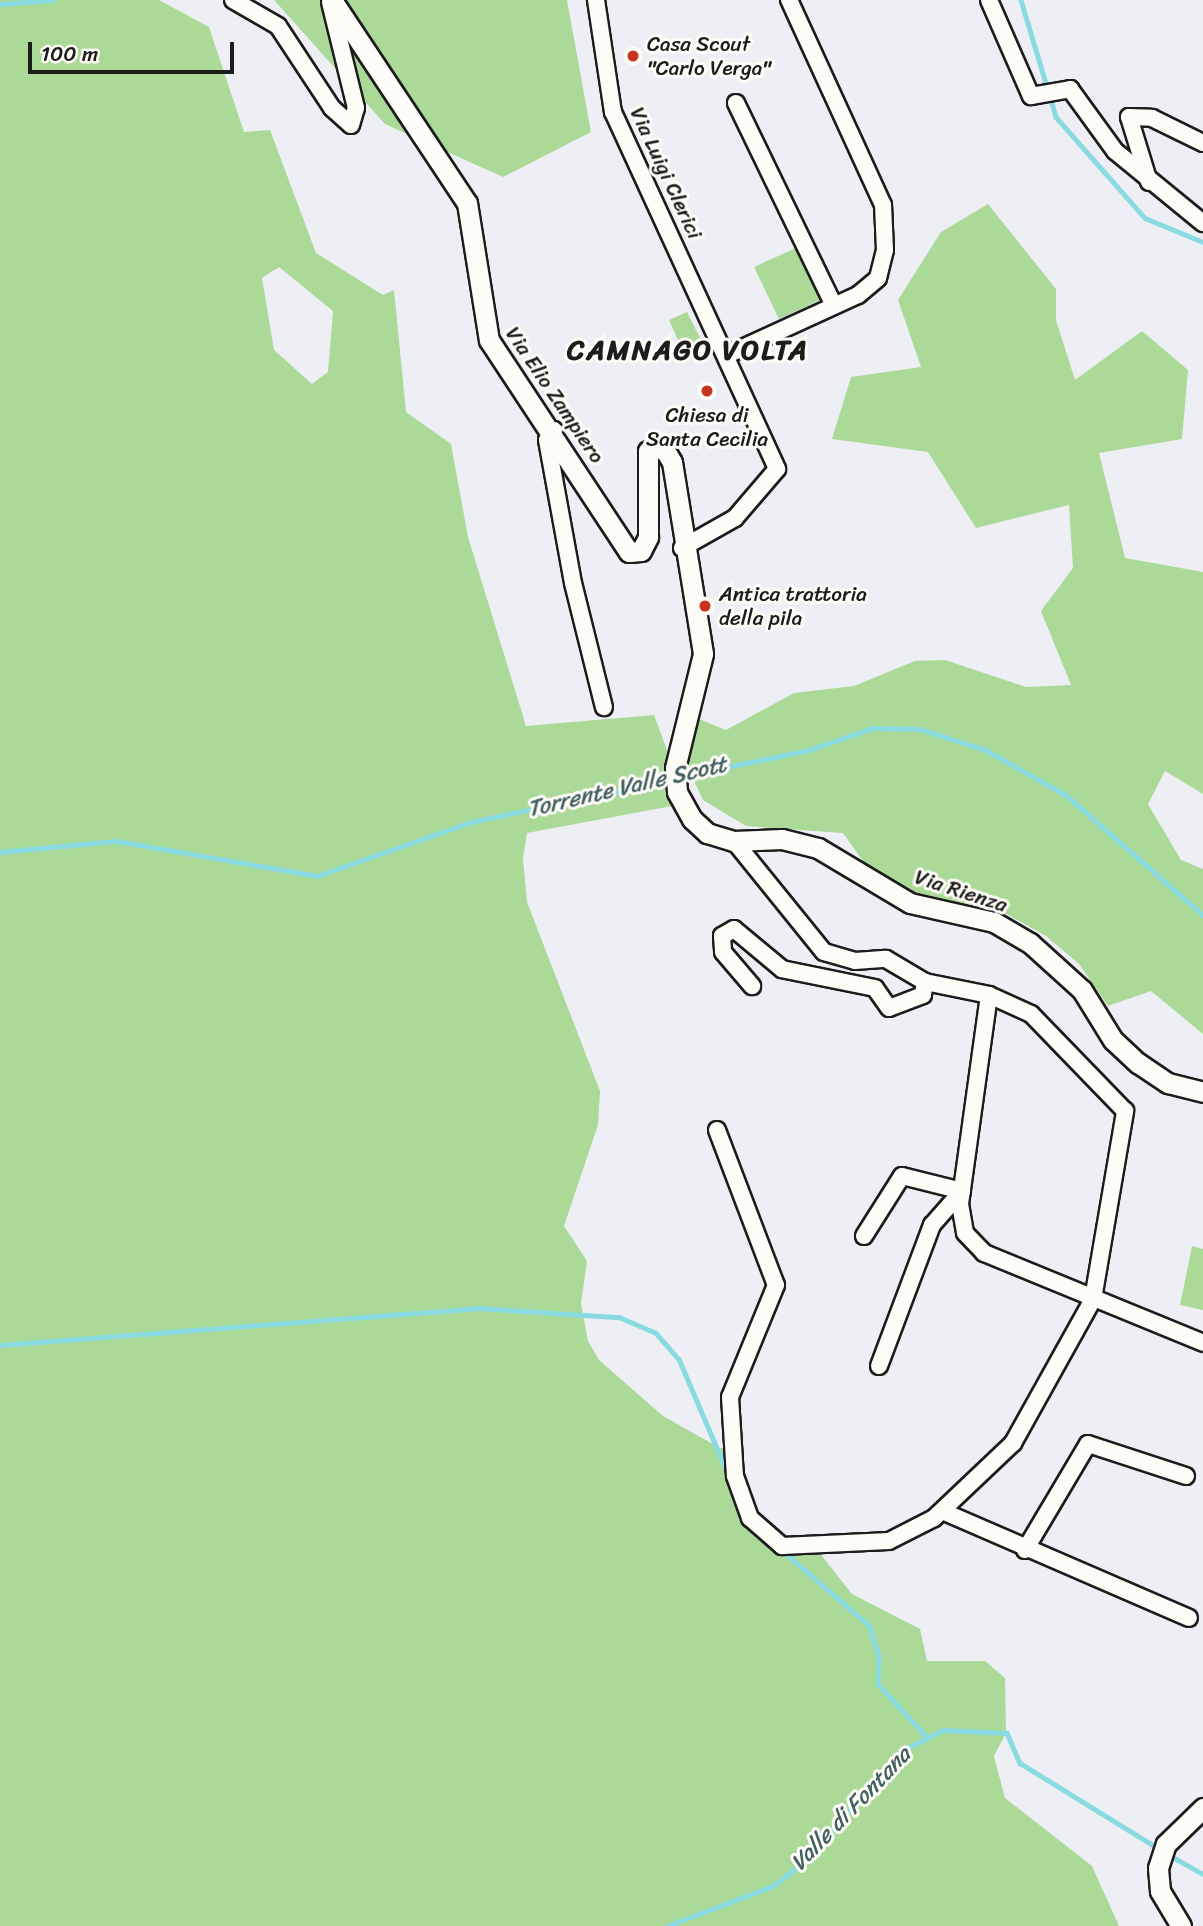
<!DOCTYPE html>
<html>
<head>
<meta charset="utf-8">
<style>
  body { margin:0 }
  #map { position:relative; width:1203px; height:1926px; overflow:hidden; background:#eeeff5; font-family:Sriracha,sans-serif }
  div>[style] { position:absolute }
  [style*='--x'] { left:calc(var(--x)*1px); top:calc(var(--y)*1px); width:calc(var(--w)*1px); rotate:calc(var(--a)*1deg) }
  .green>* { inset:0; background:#abd998 }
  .stream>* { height:4.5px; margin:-2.25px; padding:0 2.25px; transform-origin:2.25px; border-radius:2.25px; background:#89dbe1 }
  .roads { filter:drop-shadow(2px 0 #1c1c1c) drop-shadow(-2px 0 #1c1c1c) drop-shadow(0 2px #1c1c1c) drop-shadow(0 -2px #1c1c1c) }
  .minor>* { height:16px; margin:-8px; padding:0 8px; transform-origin:8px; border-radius:8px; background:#fdfcf7 }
  .tertiary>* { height:19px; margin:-9.5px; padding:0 9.5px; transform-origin:9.5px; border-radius:9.5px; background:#fdfcf7 }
  .dots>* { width:19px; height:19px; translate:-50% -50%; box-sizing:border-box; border:4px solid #fdfcf7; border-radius:50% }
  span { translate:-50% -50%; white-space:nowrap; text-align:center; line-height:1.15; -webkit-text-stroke:6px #fdfcf7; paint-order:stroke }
  .poi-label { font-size:21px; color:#1c1c1c }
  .left { translate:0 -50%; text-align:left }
  .street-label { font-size:21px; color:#1c1c1c }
  .water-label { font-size:23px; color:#425f61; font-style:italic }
  .district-label { font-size:28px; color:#1c1c1c; font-weight:700; letter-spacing:2px }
  .scale { position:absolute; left:28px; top:42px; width:206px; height:32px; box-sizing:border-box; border:4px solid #1c1c1c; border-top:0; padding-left:9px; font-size:21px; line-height:24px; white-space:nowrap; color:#1c1c1c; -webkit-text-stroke:5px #fdfcf7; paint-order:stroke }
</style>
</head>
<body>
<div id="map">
  <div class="green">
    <i style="clip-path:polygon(evenodd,0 0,159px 0,209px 27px,244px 132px,270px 130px,316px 253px,383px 295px,394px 290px,406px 412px,451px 444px,468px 537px,526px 726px,654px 715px,671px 761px,672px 806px,527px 833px,523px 859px,527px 902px,600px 1091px,598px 1125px,564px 1226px,587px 1261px,581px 1303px,588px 1341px,599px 1360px,663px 1416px,720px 1448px,739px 1447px,753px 1517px,790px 1544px,814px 1546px,852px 1594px,920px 1629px,927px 1661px,985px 1661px,1005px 1678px,1006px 1733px,994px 1756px,1005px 1798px,1092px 1866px,1119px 1926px,0 1926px,0 0,279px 267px,333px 311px,328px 372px,312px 384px,274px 350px,262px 278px,279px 267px)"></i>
    <i style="clip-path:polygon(274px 0,567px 0,591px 132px,503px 177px,385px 124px)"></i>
    <i style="clip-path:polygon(988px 204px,1056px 289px,1056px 320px,1075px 380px,1142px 331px,1188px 370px,1182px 439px,1099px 453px,1125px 558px,1203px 572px,1203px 794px,1165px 771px,1148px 804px,1181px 860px,1203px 869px,1203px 1034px,1151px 991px,1108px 1006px,1079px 964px,1046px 936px,1001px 911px,909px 892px,863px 861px,843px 833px,746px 826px,703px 800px,687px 766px,696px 718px,726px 730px,794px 693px,854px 686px,915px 661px,945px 660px,1026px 687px,1071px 685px,1041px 611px,1073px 568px,1069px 505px,976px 528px,928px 452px,832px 439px,851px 377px,921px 367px,898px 300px,941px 232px)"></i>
    <i style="clip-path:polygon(798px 247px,822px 299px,779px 319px,754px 267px)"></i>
    <i style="clip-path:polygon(687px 312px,702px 342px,682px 349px,669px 320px)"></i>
    <i style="clip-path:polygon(1192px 1246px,1203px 1249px,1203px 1310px,1180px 1305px)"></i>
  </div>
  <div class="stream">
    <i style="--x:1021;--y:0;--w:122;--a:73.3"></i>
    <i style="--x:1056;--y:117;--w:135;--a:48.6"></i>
    <i style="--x:1145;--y:218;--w:63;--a:22.5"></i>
    <i style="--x:0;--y:4;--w:53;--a:-4.3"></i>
    <i style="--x:679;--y:777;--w:133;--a:-11.7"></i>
    <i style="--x:809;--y:750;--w:67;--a:-19.2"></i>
    <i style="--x:872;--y:728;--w:48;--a:1.2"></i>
    <i style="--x:920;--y:729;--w:69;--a:17.7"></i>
    <i style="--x:986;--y:750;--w:92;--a:29.4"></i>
    <i style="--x:1066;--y:795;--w:182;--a:41.2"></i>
    <i style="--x:0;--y:852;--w:118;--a:-5.4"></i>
    <i style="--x:117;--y:841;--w:203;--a:9.9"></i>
    <i style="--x:317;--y:876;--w:163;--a:-19.3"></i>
    <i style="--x:471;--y:822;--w:204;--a:-11.9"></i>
    <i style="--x:0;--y:1345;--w:479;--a:-4.4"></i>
    <i style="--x:478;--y:1308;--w:141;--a:3.7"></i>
    <i style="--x:619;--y:1317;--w:40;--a:23.4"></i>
    <i style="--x:656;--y:1333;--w:35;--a:49"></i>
    <i style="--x:679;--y:1359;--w:125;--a:66.9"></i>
    <i style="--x:784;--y:1552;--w:112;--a:40.7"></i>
    <i style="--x:869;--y:1625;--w:33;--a:72"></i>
    <i style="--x:879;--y:1656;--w:28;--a:92"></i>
    <i style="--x:878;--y:1684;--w:69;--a:47.3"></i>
    <i style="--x:1169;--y:1855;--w:39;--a:29"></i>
    <i style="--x:667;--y:1926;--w:113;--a:-20.7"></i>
    <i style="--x:773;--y:1886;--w:34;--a:-38"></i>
    <i style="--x:800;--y:1865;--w:153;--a:-48.2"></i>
    <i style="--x:902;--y:1751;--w:46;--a:-27.1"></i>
    <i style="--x:943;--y:1730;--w:64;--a:2.7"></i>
    <i style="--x:1007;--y:1733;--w:33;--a:67"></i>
    <i style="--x:1020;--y:1763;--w:163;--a:31.7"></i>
  </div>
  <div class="roads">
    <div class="minor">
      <i style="--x:233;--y:0;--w:52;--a:30"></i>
      <i style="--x:278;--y:26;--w:98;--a:56.6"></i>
      <i style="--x:332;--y:108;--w:25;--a:42"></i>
      <i style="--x:351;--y:125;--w:18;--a:-74"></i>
      <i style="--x:356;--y:108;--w:109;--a:-103.8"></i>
      <i style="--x:596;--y:0;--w:113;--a:81.4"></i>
      <i style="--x:613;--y:112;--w:393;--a:65.3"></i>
      <i style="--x:777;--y:469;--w:65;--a:130.6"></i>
      <i style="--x:735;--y:518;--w:61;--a:150.5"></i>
      <i style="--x:989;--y:0;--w:105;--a:66.4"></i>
      <i style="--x:1031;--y:96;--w:40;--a:-10"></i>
      <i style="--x:1070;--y:89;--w:77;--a:54"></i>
      <i style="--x:1115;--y:151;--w:114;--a:39.3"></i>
      <i style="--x:736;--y:103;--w:225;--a:64.2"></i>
      <i style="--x:1149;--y:182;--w:68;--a:-107.1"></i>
      <i style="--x:1129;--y:117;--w:23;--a:2"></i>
      <i style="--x:1152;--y:118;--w:57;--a:26.1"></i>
      <i style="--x:727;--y:355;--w:144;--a:-24.6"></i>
      <i style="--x:858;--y:295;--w:26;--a:-40"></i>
      <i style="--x:878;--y:278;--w:29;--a:-76"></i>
      <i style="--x:885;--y:250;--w:45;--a:-92.5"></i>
      <i style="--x:883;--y:205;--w:226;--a:-114.6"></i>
      <i style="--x:554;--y:430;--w:12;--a:125"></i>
      <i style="--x:547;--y:440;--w:145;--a:79.7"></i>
      <i style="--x:573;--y:583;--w:128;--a:76"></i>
      <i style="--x:734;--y:841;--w:143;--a:51"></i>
      <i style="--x:824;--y:952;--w:32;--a:16"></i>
      <i style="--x:855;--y:961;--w:31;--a:-4"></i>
      <i style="--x:886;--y:959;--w:45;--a:30.5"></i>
      <i style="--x:925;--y:982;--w:13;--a:99"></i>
      <i style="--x:923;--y:995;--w:36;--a:159"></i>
      <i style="--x:889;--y:1008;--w:24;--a:-125"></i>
      <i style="--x:875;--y:988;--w:95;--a:-168.5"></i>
      <i style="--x:782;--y:969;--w:62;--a:-140.2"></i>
      <i style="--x:734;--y:929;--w:14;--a:150"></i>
      <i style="--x:722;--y:936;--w:16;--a:86"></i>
      <i style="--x:723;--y:952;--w:45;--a:49.5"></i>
      <i style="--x:925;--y:982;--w:65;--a:11.5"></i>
      <i style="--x:989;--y:995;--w:211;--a:97.9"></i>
      <i style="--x:960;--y:1204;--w:29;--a:80"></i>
      <i style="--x:965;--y:1233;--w:28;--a:46"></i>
      <i style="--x:984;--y:1253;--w:237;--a:22.3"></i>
      <i style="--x:717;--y:1130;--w:166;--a:69.2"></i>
      <i style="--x:776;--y:1285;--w:121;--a:112.3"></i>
      <i style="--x:730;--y:1397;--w:79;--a:86.4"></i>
      <i style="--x:735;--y:1476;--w:45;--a:70.3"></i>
      <i style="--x:750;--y:1518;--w:43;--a:41.2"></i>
      <i style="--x:782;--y:1546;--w:107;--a:-2.7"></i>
      <i style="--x:889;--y:1541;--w:51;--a:-27.1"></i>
      <i style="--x:934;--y:1518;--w:109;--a:-43.5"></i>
      <i style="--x:1013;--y:1443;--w:165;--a:-60.9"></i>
      <i style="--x:1093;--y:1299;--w:191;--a:-80.3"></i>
      <i style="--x:1125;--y:1111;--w:135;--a:-134.1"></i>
      <i style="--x:1031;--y:1014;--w:46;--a:-155.7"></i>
      <i style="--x:864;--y:1236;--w:71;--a:-57.7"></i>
      <i style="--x:902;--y:1176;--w:62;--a:14"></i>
      <i style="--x:879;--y:1366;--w:151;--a:-69.4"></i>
      <i style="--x:932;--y:1225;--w:45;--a:-48.6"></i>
      <i style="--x:942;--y:1511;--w:269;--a:23.4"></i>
      <i style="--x:1025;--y:1550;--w:123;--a:-59.3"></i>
      <i style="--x:1088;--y:1444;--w:103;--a:18.1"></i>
    </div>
    <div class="tertiary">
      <i style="--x:332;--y:0;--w:244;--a:56.4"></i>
      <i style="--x:467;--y:203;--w:139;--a:80.9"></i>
      <i style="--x:489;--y:340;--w:254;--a:56.6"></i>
      <i style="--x:629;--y:552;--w:12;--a:-5"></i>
      <i style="--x:641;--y:551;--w:16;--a:-63"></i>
      <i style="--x:648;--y:537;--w:86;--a:-90"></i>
      <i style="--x:648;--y:451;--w:16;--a:-15"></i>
      <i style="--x:663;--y:447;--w:17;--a:59"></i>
      <i style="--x:672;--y:462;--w:194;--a:80.8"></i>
      <i style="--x:703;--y:654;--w:117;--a:103.8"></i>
      <i style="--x:675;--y:768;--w:24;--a:85"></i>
      <i style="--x:677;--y:792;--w:31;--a:61"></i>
      <i style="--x:692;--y:819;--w:21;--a:43"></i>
      <i style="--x:707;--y:833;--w:28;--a:17"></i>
      <i style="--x:734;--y:841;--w:48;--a:-2.4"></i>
      <i style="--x:782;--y:839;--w:37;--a:14"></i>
      <i style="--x:818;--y:848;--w:107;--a:30.9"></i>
      <i style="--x:910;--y:903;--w:86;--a:12.7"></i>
      <i style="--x:994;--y:922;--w:42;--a:30.3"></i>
      <i style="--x:1030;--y:943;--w:70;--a:42.1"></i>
      <i style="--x:1082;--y:990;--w:59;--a:58.2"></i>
      <i style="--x:1113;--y:1040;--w:34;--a:43"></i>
      <i style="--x:1138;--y:1063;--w:36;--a:34"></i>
      <i style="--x:1168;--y:1083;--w:36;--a:14"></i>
      <i style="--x:1181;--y:1926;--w:41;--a:-121"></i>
      <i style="--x:1160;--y:1891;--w:23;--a:-95"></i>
      <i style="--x:1158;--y:1868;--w:25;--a:-72"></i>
      <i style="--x:1166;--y:1844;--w:52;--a:-44.2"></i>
    </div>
  </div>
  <div class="dots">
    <i style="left:633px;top:56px;background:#c8321e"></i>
    <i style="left:707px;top:391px;background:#c8321e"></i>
    <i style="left:705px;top:606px;background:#c8321e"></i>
  </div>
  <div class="poi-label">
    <span class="left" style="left:647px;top:56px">Casa Scout<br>"Carlo Verga"</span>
    <span style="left:707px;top:427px">Chiesa di<br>Santa Cecilia</span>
    <span class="left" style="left:719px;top:606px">Antica trattoria<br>della pila</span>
  </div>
  <div class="street-label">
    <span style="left:666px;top:173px;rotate:65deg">Via Luigi Clerici</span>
    <span style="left:555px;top:395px;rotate:56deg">Via Elio Zampiero</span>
    <span style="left:961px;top:891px;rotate:18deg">Via Rienza</span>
  </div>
  <div class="water-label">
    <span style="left:627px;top:787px;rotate:-13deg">Torrente Valle Scott</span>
    <span style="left:851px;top:1809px;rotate:-46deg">Valle di Fontana</span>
  </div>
  <div class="district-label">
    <span style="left:688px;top:350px">CAMNAGO VOLTA</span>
  </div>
  <div class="scale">100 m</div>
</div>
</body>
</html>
